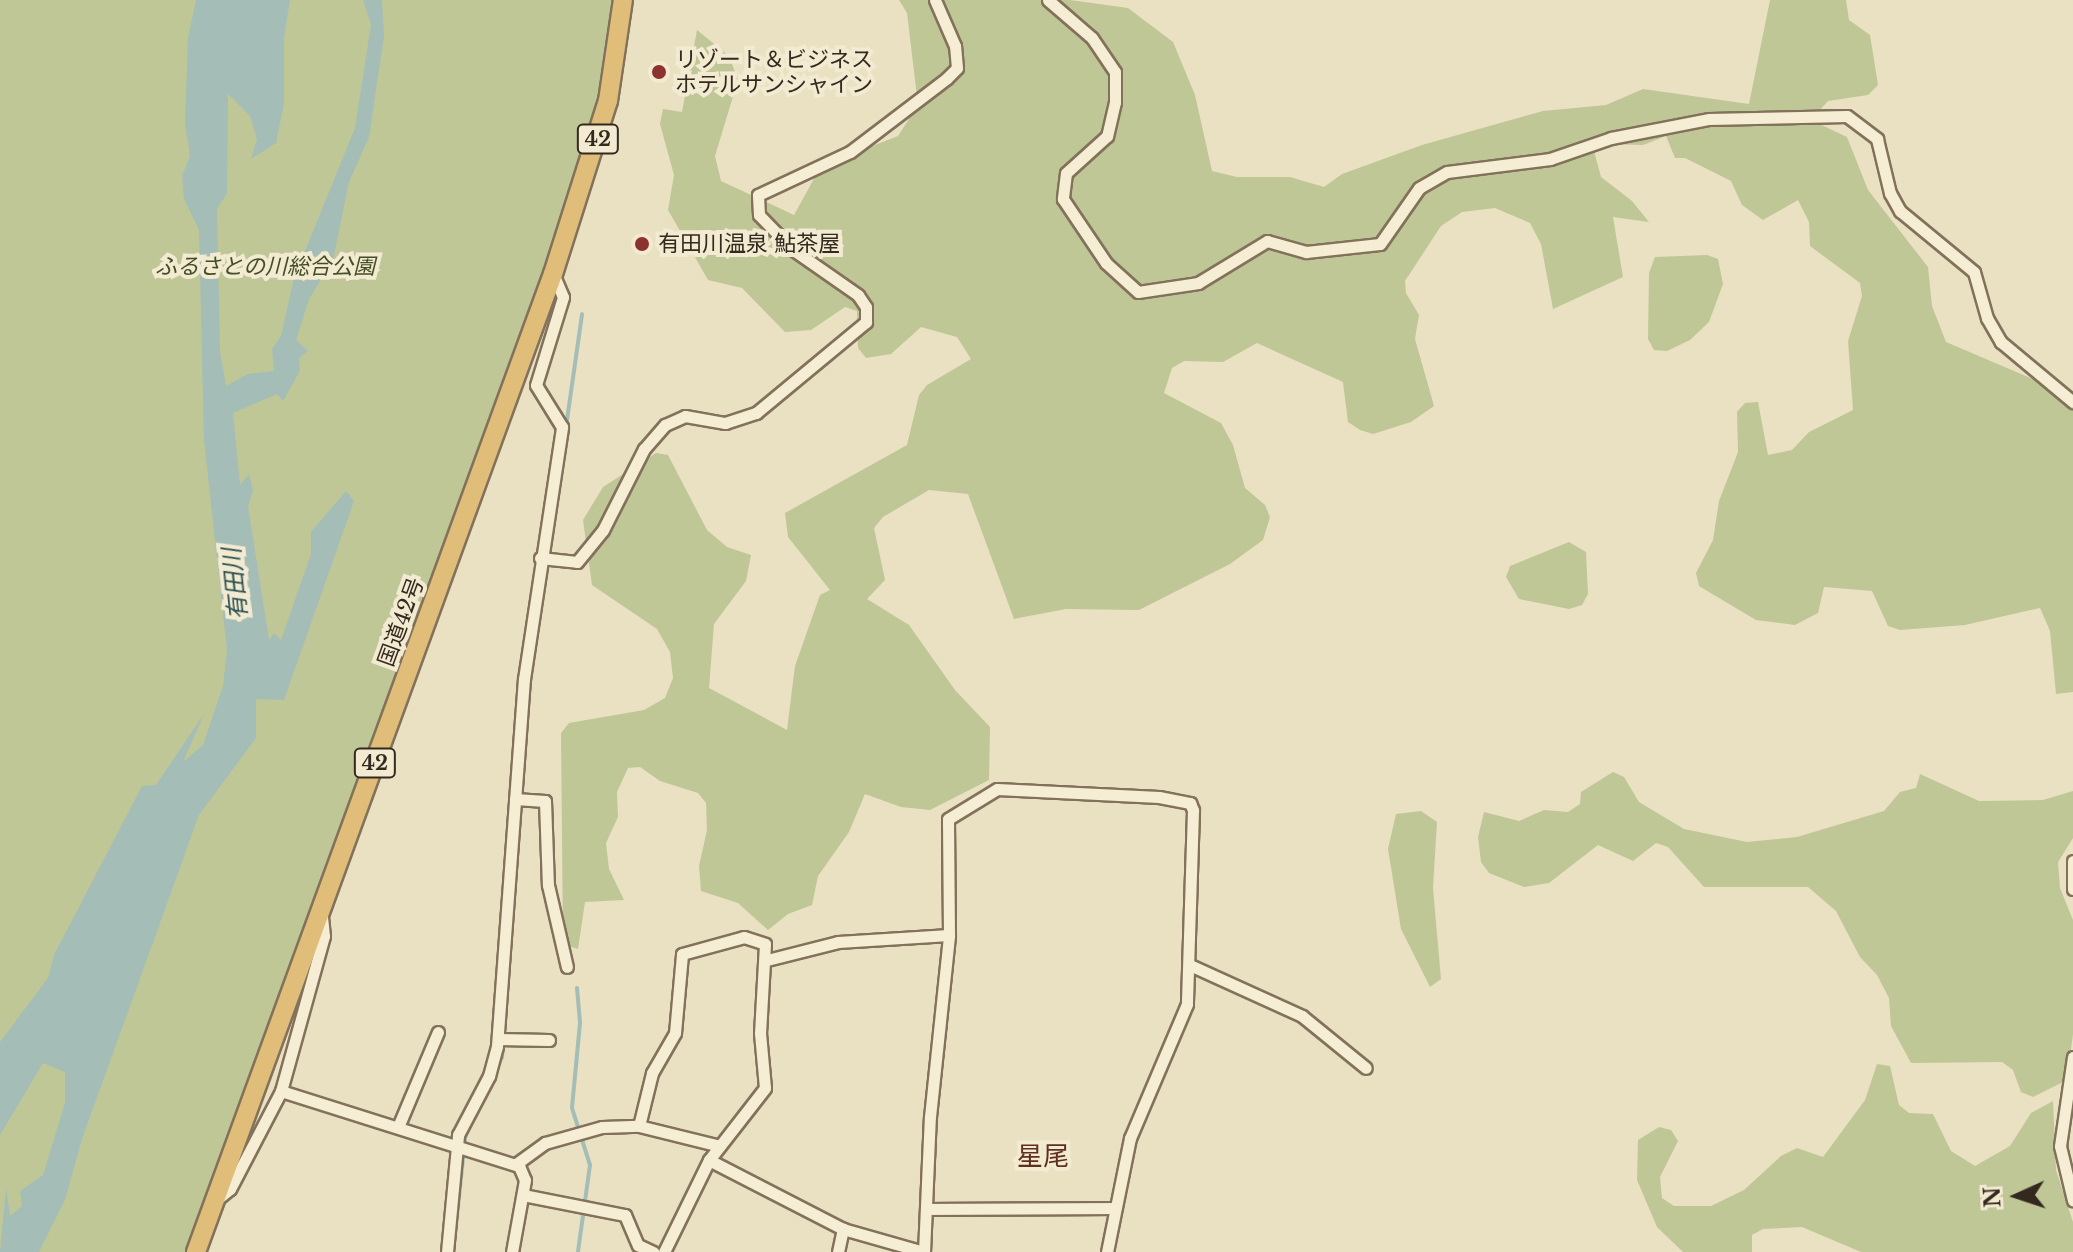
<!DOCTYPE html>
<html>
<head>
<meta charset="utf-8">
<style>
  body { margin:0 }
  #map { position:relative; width:2073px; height:1252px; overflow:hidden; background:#eae0c2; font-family:"Libre Baskerville","Noto Sans JP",serif }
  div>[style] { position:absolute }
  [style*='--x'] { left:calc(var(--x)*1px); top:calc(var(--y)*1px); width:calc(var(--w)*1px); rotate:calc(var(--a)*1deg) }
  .green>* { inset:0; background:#bfc797 }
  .water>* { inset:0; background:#a4bdb7 }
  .stream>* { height:4px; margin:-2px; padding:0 2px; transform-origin:2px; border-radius:2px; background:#a4bdb7 }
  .roads { filter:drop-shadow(2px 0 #83725b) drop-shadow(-2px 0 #83725b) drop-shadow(0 2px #83725b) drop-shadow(0 -2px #83725b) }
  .minor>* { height:11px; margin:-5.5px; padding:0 5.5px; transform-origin:5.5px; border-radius:5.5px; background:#f6eed4 }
  .trunk>* { height:18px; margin:-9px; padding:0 9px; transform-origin:9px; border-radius:9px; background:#e0be7a }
  .dots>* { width:22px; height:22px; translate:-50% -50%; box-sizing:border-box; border:4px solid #f2ead1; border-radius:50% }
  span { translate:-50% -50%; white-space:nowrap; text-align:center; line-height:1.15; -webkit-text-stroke:8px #f2ead1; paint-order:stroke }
  .shield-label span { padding:2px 6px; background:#f2ead1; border:2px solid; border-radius:6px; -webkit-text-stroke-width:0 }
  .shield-label { font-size:20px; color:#34291e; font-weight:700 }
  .poi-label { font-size:22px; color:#34291e }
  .left { translate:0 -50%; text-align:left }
  .park-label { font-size:22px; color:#424f26; font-style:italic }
  .street-label { font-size:22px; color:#34291e }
  .water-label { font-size:24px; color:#2e5252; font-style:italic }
  .quarter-label { font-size:26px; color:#5d3020 }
  .north { position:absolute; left:1977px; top:1156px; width:80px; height:80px; -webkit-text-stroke:6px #f2ead1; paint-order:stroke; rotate:267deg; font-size:22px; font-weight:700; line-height:32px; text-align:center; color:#34291e }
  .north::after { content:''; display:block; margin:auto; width:28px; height:36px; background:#34291e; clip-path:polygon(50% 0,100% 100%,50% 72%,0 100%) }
</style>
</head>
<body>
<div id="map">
  <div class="green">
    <i style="clip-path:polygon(0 0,614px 0,599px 100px,563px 213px,192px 1252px,0 1252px)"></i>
    <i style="clip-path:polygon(899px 0,1070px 0,1128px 8px,1173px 42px,1195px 95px,1212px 171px,1237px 177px,1290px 177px,1324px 187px,1342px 174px,1422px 145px,1543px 111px,1606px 105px,1643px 89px,1749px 104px,1770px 0,1846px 0,1849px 20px,1870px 35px,1878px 85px,1868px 95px,1828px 101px,1811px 120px,1847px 137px,1868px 190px,1928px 267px,1932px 306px,1946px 342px,2073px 396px,2073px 692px,2056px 694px,2050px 631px,2040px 608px,1965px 625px,1900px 630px,1888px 626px,1872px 591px,1824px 587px,1818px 613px,1795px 625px,1756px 620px,1699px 586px,1696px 573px,1713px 540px,1719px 501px,1738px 452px,1737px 412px,1745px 403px,1758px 402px,1768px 455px,1792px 450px,1809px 432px,1853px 410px,1848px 341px,1862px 296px,1860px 283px,1810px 246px,1809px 222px,1798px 200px,1763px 220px,1742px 205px,1731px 181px,1685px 158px,1675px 158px,1666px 136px,1643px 145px,1604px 144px,1594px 151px,1601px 177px,1632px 201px,1649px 222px,1613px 217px,1623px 277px,1553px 309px,1541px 244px,1530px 223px,1495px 208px,1462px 212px,1441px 226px,1405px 281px,1406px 293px,1419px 315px,1415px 339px,1434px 406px,1411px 422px,1373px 434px,1360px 430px,1348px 422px,1343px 382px,1257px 343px,1223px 362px,1184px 361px,1172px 368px,1164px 393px,1221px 423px,1233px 445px,1245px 488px,1265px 505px,1270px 517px,1263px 540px,1230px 564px,1139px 610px,1066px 609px,1014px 619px,968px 494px,929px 490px,883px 517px,874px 528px,885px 580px,867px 599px,909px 625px,955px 690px,990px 727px,989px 780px,930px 810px,901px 807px,865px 794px,849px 832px,818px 876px,812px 905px,788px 914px,768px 930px,738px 903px,701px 891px,699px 866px,707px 830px,706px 803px,698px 793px,660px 781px,640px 767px,628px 768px,617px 792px,618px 817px,606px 843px,609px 869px,624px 900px,585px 902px,578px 949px,563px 944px,561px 733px,569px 723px,644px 710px,665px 698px,673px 678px,670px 652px,657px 629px,592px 585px,583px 520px,603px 487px,656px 453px,668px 455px,707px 530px,727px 547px,751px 555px,746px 581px,714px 624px,709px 688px,787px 730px,795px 666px,820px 595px,830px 590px,788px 537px,785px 513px,907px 445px,919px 395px,927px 385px,971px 359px,957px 337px,921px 327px,891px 354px,866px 358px,858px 348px,857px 311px,845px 307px,811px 330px,785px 332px,742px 288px,708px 280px,668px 210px,674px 175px,660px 124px,663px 109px,682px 112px,697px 30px,729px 56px,738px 80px,715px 156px,721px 181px,794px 215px,821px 166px,898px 136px,918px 105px,907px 13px)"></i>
    <i style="clip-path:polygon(1707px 255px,1718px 259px,1723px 284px,1709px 322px,1690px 340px,1667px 351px,1654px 350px,1648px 339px,1649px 273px,1655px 257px)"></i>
    <i style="clip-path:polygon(1569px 542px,1586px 552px,1588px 594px,1582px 605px,1569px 609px,1519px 599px,1506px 577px,1510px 566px)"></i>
    <i style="clip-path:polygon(1613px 772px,1624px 777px,1639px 802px,1684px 829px,1747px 842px,1797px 837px,1884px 811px,1900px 792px,1916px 788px,1920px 774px,1979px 801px,2043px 800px,2073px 791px,2073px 838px,2058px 862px,2060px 888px,2073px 920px,2073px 1034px,2067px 1080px,2033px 1097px,2021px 1092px,2013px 1070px,2002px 1062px,1911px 1063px,1891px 1026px,1889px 998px,1877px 975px,1860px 957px,1836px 911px,1808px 887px,1704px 887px,1668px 847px,1656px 843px,1633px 861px,1598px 845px,1549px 883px,1524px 887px,1489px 873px,1481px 862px,1478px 837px,1484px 812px,1519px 821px,1544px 810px,1568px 812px,1580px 804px,1581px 792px)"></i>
    <i style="clip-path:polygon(1421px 811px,1437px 822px,1433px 888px,1441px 979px,1430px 987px,1401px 929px,1388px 849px,1396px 814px)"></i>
    <i style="clip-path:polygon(1877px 1064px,1890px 1066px,1899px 1105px,1909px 1113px,1933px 1114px,1951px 1151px,1975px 1166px,2010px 1146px,2031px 1113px,2053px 1101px,2056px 1170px,2073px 1222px,2073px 1252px,1861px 1252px,1802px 1227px,1763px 1229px,1752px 1235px,1752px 1252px,1683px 1252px,1657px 1227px,1637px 1180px,1638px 1140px,1659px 1127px,1671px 1130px,1678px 1141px,1660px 1177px,1662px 1198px,1674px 1206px,1711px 1206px,1744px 1190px,1781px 1156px,1797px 1148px,1823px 1157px,1865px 1100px)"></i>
  </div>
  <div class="water">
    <i style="clip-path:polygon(196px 0,290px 0,284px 38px,284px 103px,276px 143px,251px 159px,257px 139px,250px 116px,228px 94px,227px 193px,217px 209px,220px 351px,226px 386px,248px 374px,274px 371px,272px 349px,281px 336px,294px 278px,355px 128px,371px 25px,363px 0,382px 0,384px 36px,369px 137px,349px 182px,333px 260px,309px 299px,296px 340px,308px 351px,299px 358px,300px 371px,283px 401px,277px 394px,233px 413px,240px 485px,249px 474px,253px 491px,248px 506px,269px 640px,274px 633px,281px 640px,311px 554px,311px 532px,346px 491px,354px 501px,284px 700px,256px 699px,256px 738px,199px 815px,82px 1139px,65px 1200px,39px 1252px,0 1252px,6px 1188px,10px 1216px,22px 1206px,20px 1191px,43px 1175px,65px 1103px,65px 1072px,43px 1063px,0 1135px,0 1042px,48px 978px,54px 955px,142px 786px,156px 785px,204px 714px,183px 762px,203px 745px,223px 686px,227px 650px,204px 440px,199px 230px,184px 199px,182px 176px,190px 156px,185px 123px,188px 38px)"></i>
  </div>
  <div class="stream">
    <i style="--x:566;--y:427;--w:114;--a:-81.9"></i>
    <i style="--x:528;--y:700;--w:39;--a:-84"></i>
    <i style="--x:577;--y:988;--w:35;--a:85"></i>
    <i style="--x:580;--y:1023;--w:85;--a:95.4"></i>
    <i style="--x:572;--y:1108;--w:60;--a:72.5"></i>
    <i style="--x:590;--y:1165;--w:88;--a:97.9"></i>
    <i style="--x:486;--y:1091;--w:38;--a:-65"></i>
    <i style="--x:502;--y:1057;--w:137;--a:-85.8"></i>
    <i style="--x:453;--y:1252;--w:122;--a:-83.9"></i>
  </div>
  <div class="roads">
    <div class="minor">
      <i style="--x:1048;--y:0;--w:58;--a:40.8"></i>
      <i style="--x:1092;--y:38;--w:41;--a:55.9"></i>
      <i style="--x:1115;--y:72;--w:30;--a:90"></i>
      <i style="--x:1115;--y:102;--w:35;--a:103"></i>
      <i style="--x:1107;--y:136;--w:55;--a:137.9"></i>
      <i style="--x:1066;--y:173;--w:26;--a:97"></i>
      <i style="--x:1063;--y:199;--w:77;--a:56.1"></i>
      <i style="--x:1106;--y:263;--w:43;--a:42.2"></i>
      <i style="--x:1138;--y:292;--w:61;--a:-8.5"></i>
      <i style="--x:1198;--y:283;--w:81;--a:-31.3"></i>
      <i style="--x:1267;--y:241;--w:41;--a:15.8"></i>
      <i style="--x:1306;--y:252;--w:74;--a:-6.2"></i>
      <i style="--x:1380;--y:244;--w:68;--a:-55.1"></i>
      <i style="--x:1419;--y:188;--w:32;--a:-30"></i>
      <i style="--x:1447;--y:172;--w:104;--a:-7.2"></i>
      <i style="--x:1550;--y:159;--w:65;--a:-19"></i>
      <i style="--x:1611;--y:138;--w:100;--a:-11"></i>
      <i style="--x:1709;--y:119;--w:138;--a:-1.2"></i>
      <i style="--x:1847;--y:116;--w:38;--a:37"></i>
      <i style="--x:1877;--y:139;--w:56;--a:76.5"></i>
      <i style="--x:1890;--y:193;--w:21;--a:61"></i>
      <i style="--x:1900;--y:211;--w:96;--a:39.5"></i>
      <i style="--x:1974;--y:272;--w:48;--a:74.2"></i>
      <i style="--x:1987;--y:318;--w:28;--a:60"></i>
      <i style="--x:2001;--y:342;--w:94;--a:39.8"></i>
      <i style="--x:540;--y:558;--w:37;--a:6"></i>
      <i style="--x:577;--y:562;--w:41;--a:-50.9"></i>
      <i style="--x:603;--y:530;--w:91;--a:-63.2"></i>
      <i style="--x:644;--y:449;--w:32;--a:-49"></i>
      <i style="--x:665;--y:425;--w:22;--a:-24"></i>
      <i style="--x:685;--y:416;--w:41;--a:9.9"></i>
      <i style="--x:725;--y:423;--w:33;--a:-18"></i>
      <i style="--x:756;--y:413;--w:143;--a:-39.6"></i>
      <i style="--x:866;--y:322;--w:15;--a:-90"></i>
      <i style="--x:866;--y:307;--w:14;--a:-124"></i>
      <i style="--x:858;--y:295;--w:80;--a:-145.1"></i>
      <i style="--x:792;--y:249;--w:47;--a:-134.1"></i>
      <i style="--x:759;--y:215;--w:20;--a:-93"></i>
      <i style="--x:758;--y:195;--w:102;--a:-25.1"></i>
      <i style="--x:850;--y:152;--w:122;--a:-37.3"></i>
      <i style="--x:947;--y:78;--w:14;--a:-45"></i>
      <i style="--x:957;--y:68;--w:22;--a:-95"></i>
      <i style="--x:955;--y:46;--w:50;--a:-113.5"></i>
      <i style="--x:515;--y:799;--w:30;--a:4"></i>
      <i style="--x:545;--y:801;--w:84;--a:88"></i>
      <i style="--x:548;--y:885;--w:84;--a:77"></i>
      <i style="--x:2073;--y:861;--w:28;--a:90"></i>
      <i style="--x:767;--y:960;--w:73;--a:-14.2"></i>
      <i style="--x:838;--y:942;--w:111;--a:-3.6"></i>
      <i style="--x:1192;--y:966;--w:121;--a:24.4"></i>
      <i style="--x:1302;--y:1016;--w:82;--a:39.1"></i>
      <i style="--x:498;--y:1039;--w:51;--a:1.1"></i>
      <i style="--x:2073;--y:1057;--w:90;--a:98.3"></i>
      <i style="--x:2060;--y:1146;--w:56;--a:76.5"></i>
      <i style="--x:281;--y:1091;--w:250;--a:17.5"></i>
      <i style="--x:519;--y:1166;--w:15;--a:67"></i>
      <i style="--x:525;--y:1180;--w:73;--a:100.2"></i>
      <i style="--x:639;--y:1126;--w:55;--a:-76.2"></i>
      <i style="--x:652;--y:1073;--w:46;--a:-60.1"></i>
      <i style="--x:675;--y:1033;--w:79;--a:-84.9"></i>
      <i style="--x:682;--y:954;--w:64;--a:-15.3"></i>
      <i style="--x:744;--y:937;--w:22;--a:18"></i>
      <i style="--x:765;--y:944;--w:89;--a:93.2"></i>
      <i style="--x:760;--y:1033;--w:55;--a:84.8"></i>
      <i style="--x:765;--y:1088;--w:91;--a:127.9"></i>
      <i style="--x:709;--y:1160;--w:102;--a:116.1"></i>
      <i style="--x:398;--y:1127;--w:103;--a:-67.2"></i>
      <i style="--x:709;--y:1160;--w:151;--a:27.2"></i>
      <i style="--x:516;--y:1164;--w:36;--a:-36"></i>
      <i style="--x:545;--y:1143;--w:59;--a:-15.7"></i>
      <i style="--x:602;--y:1127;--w:37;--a:-2"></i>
      <i style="--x:639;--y:1126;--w:83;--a:13.9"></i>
      <i style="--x:523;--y:1195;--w:104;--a:11.1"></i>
      <i style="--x:625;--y:1215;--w:33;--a:67"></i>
      <i style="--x:638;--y:1245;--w:17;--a:25"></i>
      <i style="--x:215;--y:1201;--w:19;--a:-39"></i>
      <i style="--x:230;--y:1189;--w:110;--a:-62.5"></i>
      <i style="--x:281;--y:1091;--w:161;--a:-74.5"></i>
      <i style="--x:324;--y:936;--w:27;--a:-96"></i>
      <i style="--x:926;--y:1209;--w:188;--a:-0.3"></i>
      <i style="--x:447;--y:1252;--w:118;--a:-84.6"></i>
      <i style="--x:458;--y:1135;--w:67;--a:-62.3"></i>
      <i style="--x:489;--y:1076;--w:31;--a:-75"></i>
      <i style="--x:497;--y:1046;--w:368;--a:-85.8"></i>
      <i style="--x:524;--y:679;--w:255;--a:-81.4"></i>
      <i style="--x:562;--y:427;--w:49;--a:-121.8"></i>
      <i style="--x:536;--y:385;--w:92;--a:-72.9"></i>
      <i style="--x:563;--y:297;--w:25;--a:-113"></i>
      <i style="--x:838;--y:1252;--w:24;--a:-78"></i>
      <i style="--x:843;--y:1229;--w:84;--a:15.9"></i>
      <i style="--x:924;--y:1252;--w:135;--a:-87.5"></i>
      <i style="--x:930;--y:1117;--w:183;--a:-84"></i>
      <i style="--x:949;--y:935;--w:116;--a:-90.5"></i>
      <i style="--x:948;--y:819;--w:57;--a:-31.5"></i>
      <i style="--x:997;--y:789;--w:162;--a:2.8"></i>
      <i style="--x:1159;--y:797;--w:32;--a:11"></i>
      <i style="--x:1190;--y:803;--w:8;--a:67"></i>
      <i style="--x:1193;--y:810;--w:194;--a:91.8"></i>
      <i style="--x:1187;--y:1004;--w:146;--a:113"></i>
      <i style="--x:1130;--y:1138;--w:116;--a:101.4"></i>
    </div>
    <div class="trunk">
      <i style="--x:196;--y:1252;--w:1041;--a:-69.95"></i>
      <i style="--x:553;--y:274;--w:182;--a:-72.4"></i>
      <i style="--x:608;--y:101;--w:102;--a:-81.6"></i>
    </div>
  </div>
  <div class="dots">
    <i style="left:659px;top:72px;background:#8d332f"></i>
    <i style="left:642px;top:244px;background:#8d332f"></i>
  </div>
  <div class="shield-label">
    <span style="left:598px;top:139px">42</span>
    <span style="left:375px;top:763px">42</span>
  </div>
  <div class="poi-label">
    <span class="left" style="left:675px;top:72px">リゾート＆ビジネス<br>ホテルサンシャイン</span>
    <span class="left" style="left:658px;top:244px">有田川温泉 鮎茶屋</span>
  </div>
  <div class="park-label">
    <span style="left:265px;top:267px">ふるさとの川総合公園</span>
  </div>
  <div class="street-label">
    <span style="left:401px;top:622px;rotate:-70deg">国道42号</span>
  </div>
  <div class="water-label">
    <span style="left:235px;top:584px;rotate:-96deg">有田川</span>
  </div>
  <div class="quarter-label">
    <span style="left:1043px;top:1157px">星尾</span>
  </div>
  <div class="north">N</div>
</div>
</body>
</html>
